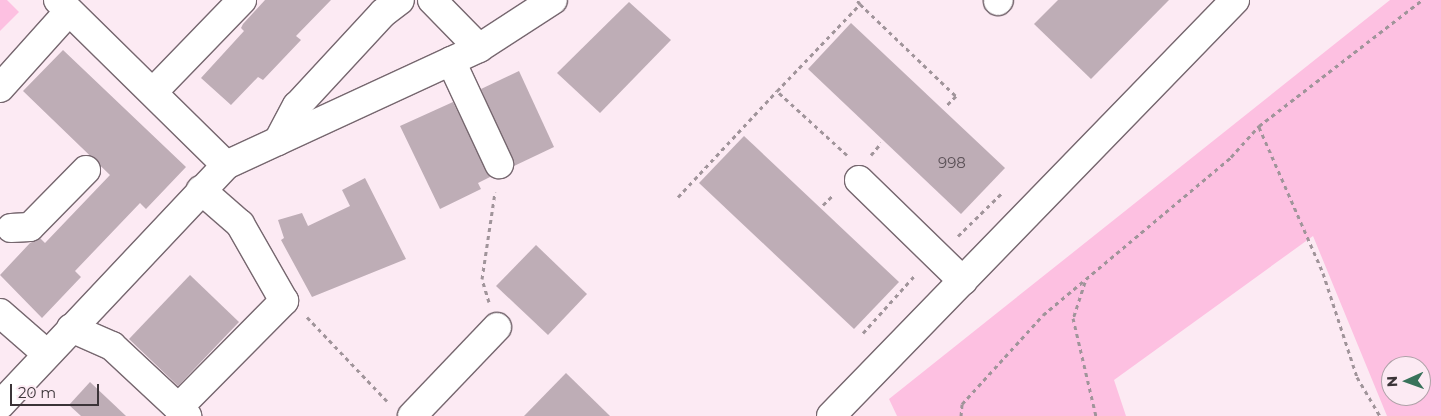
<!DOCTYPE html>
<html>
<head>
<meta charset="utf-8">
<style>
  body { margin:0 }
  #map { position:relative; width:1441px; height:416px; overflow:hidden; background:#fceaf3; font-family:Montserrat,sans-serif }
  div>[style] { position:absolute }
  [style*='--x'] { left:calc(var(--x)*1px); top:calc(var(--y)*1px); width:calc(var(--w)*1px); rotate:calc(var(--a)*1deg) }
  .green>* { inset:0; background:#fdc0e1 }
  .building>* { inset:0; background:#beadb6 }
  .path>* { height:3px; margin-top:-1.5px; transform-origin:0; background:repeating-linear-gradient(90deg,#a0949a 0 4px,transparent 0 8px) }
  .roads { filter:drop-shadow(1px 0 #76676f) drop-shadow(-1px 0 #76676f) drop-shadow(0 1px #76676f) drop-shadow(0 -1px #76676f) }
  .minor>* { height:28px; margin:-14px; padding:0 14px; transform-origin:14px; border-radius:14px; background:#fff }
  span { translate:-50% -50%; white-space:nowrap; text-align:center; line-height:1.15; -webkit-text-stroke:4px #fceaf3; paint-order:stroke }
  .number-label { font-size:15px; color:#5c5258 }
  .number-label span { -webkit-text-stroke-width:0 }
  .north { position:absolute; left:1381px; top:356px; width:50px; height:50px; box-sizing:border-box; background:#fceaf3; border:1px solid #afa1a8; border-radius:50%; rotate:268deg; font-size:14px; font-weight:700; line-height:20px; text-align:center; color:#3b3438 }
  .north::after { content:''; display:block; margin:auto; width:18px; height:22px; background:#39735b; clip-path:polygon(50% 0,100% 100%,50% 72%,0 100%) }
  .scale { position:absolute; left:10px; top:384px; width:89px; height:22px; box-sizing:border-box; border:2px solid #3b3438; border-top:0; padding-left:6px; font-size:15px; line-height:18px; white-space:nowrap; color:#3b3438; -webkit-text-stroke:4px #fceaf3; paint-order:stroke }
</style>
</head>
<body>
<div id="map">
  <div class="green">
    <i style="clip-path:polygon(0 0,7px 0,19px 12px,0 31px)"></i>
    <i style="clip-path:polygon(evenodd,1390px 0,1441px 0,1441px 416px,1387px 416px,1313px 236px,1114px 380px,1126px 416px,897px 416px,889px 399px,1390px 0,1391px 366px,1421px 366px,1421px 396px,1391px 396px,1391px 366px)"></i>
  </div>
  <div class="building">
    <i style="clip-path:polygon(265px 0,331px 0,296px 36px,301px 40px,263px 80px,258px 77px,231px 105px,201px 78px,244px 31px,241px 28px,243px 24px)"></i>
    <i style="clip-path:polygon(1058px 0,1169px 0,1091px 79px,1034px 24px)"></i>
    <i style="clip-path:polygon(629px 2px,671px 40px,600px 113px,557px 73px)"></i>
    <i style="clip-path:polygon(851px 23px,1005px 168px,961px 214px,808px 69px)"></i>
    <i style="clip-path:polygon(63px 50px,186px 167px,146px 209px,140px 203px,75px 271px,81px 277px,42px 318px,0 275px,30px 243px,40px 238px,45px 243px,110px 175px,23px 91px)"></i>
    <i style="clip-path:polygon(519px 71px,554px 147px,514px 166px,481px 89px)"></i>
    <i style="clip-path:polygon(453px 102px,490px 177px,478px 183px,481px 189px,440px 209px,400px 126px)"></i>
    <i style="clip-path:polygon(744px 136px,899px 282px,854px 329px,699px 183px)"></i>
    <i style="clip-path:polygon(365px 178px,406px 259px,312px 297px,281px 240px,284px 238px,278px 220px,302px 213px,308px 226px,350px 206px,342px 190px)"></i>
    <i style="clip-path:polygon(536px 245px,587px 294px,548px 335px,496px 286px)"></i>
    <i style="clip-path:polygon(190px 275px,239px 322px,178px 386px,129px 339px)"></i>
    <i style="clip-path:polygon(566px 373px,610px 416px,524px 416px)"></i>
    <i style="clip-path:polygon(90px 382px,126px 416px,81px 416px,69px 405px)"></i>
  </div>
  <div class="path">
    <i style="--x:860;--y:4;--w:133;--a:43.8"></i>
    <i style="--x:956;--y:96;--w:16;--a:135"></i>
    <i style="--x:1259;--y:127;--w:159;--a:66.3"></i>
    <i style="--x:1323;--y:273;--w:109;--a:71.9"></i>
    <i style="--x:1357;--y:377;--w:45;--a:59.5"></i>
    <i style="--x:847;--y:155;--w:95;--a:-137.6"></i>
    <i style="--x:777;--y:91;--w:120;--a:-46.3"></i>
    <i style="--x:860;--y:4;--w:5;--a:-127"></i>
    <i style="--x:871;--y:155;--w:16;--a:-50"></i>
    <i style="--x:678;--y:197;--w:145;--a:-47"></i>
    <i style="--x:823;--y:205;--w:16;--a:-45"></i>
    <i style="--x:958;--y:236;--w:63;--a:-44.4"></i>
    <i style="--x:1085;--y:282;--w:38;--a:108"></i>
    <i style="--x:1073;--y:318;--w:101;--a:76.8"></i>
    <i style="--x:489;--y:302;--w:24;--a:-107"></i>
    <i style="--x:482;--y:279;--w:88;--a:-81.5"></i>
    <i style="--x:307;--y:317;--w:116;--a:46.4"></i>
    <i style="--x:863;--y:333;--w:79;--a:-48.1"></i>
    <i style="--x:961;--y:416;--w:12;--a:-85"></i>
    <i style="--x:962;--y:404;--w:120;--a:-47.7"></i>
    <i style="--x:1043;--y:315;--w:246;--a:-40"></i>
    <i style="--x:1231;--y:157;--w:42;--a:-47.9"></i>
    <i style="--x:1259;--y:126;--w:206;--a:-37.7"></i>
  </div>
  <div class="roads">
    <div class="minor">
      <i style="--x:58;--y:0;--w:235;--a:44.5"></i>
      <i style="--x:432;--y:0;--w:67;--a:45.6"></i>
      <i style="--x:998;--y:1;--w:1;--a:-45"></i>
      <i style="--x:451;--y:61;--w:114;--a:65"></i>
      <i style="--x:0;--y:88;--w:103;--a:-48.1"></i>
      <i style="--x:153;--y:92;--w:128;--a:-45.9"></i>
      <i style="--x:278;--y:141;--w:40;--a:-62"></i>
      <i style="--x:297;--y:106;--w:127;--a:-47.2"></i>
      <i style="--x:383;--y:13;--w:21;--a:-37"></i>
      <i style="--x:859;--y:180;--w:145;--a:44.2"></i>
      <i style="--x:11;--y:228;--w:19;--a:-3"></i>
      <i style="--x:30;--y:227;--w:80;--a:-45.5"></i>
      <i style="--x:0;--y:313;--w:62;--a:41.1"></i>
      <i style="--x:71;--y:328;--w:45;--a:23.7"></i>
      <i style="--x:112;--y:346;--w:103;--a:43"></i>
      <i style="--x:0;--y:405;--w:330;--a:-46.7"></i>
      <i style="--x:226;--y:165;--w:279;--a:-24.8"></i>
      <i style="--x:479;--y:48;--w:88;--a:-33"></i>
      <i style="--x:178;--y:408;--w:151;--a:-45.3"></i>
      <i style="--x:284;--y:301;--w:89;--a:-119.7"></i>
      <i style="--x:240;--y:224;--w:52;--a:-138.9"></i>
      <i style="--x:412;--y:416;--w:123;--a:-46.3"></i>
      <i style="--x:831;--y:416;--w:580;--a:-45.84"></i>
    </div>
  </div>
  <div class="number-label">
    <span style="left:952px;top:163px">998</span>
  </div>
  <div class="north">N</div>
  <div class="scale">20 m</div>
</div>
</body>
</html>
